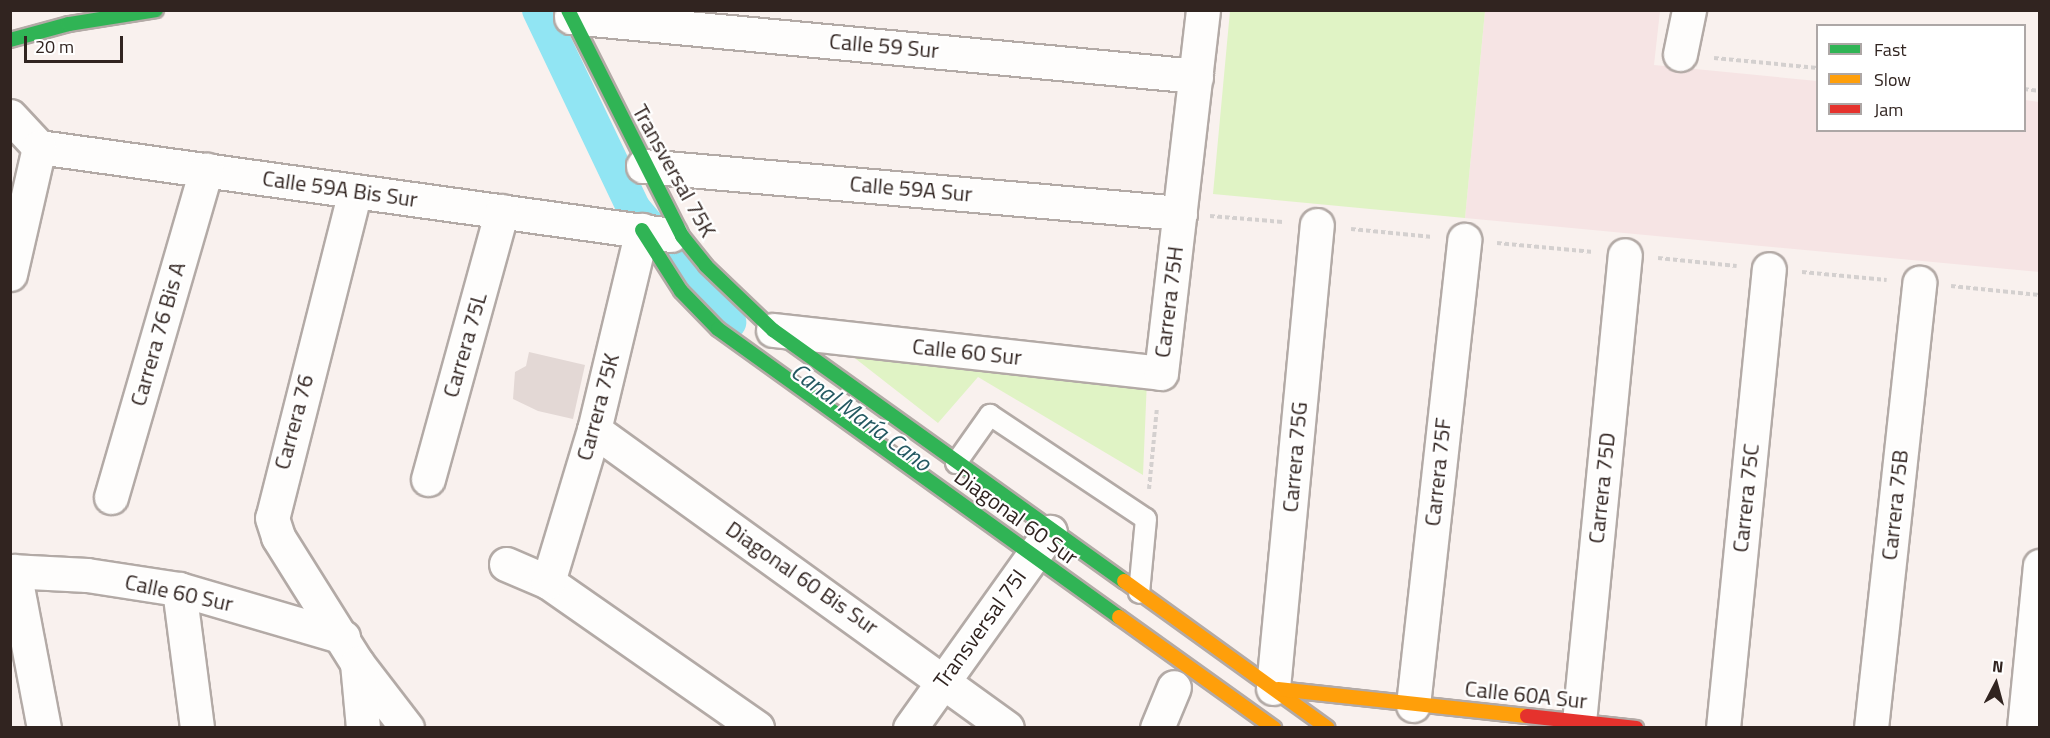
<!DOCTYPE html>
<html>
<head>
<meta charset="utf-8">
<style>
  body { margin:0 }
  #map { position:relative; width:2050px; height:738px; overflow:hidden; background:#f9f1ee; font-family:"Titillium Web",sans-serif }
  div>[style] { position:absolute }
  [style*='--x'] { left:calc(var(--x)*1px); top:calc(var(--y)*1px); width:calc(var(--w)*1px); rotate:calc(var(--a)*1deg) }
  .education>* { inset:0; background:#f6e4e4 }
  .green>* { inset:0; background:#e0f3c5 }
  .canal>* { height:34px; margin:-17px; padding:0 17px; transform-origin:17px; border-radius:17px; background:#91e5f3 }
  .building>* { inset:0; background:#e3d8d5 }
  .path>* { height:4px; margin-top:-2px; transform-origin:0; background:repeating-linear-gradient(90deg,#d4d0cf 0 4.5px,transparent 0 7.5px) }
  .roads { filter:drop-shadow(2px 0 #b3aaa6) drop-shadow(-2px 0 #b3aaa6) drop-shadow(0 2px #b3aaa6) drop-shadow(0 -2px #b3aaa6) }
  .lane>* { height:20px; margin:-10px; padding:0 10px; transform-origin:10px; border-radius:10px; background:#fefdfc }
  .street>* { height:33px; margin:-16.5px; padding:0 16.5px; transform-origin:16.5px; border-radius:16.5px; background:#fefdfc }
  .fast>* { height:14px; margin:-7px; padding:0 7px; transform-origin:7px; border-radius:7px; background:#30b455 }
  .slow>* { height:14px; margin:-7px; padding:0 7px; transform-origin:7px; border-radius:7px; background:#ff9f0a }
  .jam>* { height:14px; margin:-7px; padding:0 7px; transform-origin:7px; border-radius:7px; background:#e5322d }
  span { translate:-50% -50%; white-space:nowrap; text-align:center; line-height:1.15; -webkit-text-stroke:4.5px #fff; paint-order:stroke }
  .street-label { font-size:22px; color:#312420 }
  .water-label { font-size:24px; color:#245962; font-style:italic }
  .frame { position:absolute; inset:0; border:12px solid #312420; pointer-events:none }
  .legend { position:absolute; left:1816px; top:24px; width:210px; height:108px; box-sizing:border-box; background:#fff; border:2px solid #ada7a6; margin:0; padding:8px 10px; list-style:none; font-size:18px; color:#312420 }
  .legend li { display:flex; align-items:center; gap:12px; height:30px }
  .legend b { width:30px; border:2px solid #ada7a6 }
  .north { position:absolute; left:1966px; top:654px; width:60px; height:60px; -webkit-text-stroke:4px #fff; paint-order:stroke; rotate:6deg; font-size:16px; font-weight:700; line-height:24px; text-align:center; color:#312420 }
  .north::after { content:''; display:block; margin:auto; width:21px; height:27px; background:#312420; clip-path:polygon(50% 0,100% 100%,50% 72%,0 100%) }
  .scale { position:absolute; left:24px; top:36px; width:99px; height:27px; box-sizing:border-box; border:3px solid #312420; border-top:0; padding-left:8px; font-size:18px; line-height:21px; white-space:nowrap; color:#312420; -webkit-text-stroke:4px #fff; paint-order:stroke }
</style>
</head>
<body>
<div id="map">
  <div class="education">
    <i style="clip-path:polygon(1485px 11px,1660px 11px,1654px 65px,1817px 81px,1818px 130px,2024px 130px,2025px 100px,2039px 102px,2039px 272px,1465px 218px)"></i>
  </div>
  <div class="green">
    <i style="clip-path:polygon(1230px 11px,1485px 11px,1465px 218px,1213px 194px)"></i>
    <i style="clip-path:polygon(838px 345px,1147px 380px,1143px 475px,978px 377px,938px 423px)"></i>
  </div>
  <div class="canal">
    <i style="--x:539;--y:10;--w:221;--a:64.5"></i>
    <i style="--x:634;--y:209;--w:148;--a:49.9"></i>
  </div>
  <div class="building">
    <i style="clip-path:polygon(529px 352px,585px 365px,573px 419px,538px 411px,513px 399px,515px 372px,526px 366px)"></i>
  </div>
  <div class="path">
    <i style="--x:1714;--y:58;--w:104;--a:5.5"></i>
    <i style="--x:2024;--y:89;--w:16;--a:7"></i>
    <i style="--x:1210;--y:216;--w:73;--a:4.7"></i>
    <i style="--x:1351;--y:229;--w:82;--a:5.6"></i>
    <i style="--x:1497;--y:243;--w:97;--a:5.3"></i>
    <i style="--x:1658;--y:258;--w:79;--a:5.8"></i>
    <i style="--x:1802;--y:272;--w:85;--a:5.4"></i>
    <i style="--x:1951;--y:286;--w:89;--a:5.8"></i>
    <i style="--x:1149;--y:489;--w:82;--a:-84.4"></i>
  </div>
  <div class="roads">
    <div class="lane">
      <i style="--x:956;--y:463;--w:59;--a:-54.7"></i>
      <i style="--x:990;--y:415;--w:187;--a:33.7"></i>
      <i style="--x:1146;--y:519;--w:74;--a:95.4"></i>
    </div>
    <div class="street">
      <i style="--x:571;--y:17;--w:628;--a:5.39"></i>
      <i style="--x:1680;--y:54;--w:45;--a:-78.4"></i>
      <i style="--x:10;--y:116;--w:42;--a:46.9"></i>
      <i style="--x:39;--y:147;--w:638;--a:7.93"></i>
      <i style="--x:643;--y:166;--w:539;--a:5"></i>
      <i style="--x:355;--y:191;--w:337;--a:104.2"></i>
      <i style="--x:272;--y:518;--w:20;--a:72"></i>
      <i style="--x:278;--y:537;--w:149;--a:57.9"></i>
      <i style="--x:357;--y:663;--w:82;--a:52.4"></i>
      <i style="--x:10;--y:274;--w:130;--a:-77.1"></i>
      <i style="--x:773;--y:330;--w:390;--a:6.3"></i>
      <i style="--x:1161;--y:373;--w:365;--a:-83.4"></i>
      <i style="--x:594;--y:430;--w:509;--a:35.81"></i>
      <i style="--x:428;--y:479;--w:278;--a:-74.6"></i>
      <i style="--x:111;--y:497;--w:341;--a:-73.8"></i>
      <i style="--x:506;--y:564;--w:46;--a:23.2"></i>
      <i style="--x:548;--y:582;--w:255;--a:34.9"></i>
      <i style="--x:10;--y:571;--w:77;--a:3"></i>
      <i style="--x:87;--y:575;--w:93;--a:8.7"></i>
      <i style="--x:179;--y:589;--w:171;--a:16.3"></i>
      <i style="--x:14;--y:571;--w:160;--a:79.2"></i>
      <i style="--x:548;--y:582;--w:159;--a:-73.2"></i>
      <i style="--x:594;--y:430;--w:206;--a:-76.5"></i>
      <i style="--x:179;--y:589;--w:140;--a:82.6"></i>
      <i style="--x:357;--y:663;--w:65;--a:84.7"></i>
      <i style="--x:1273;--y:688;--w:465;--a:-84.6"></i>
      <i style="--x:1413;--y:705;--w:468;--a:-83.7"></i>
      <i style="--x:1579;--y:722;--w:469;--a:-84.4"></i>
      <i style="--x:910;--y:728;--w:241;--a:-54.5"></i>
      <i style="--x:1157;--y:728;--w:44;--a:-67.5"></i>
      <i style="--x:1723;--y:728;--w:461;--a:-84.3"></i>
      <i style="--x:1871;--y:728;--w:448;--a:-83.8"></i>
      <i style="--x:2024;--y:728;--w:163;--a:-84.4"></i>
    </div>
    <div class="fast">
      <i style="--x:568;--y:10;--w:253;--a:63.2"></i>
      <i style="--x:682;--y:236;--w:38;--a:51"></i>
      <i style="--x:706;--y:266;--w:93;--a:43.7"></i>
      <i style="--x:773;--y:330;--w:432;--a:35.6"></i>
      <i style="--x:10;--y:40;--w:61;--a:-15.2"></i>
      <i style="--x:69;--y:24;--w:88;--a:-9.1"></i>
      <i style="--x:642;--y:230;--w:72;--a:57.4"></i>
      <i style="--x:681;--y:291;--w:53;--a:45.8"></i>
      <i style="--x:718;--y:329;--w:494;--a:35.7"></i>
    </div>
    <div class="slow">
      <i style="--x:1124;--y:581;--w:251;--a:35.8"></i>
      <i style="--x:1119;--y:617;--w:191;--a:35.6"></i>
      <i style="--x:1278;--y:689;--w:250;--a:6.2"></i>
    </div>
    <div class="jam">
      <i style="--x:1527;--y:716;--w:110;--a:6.3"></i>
    </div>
  </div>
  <div class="street-label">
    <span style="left:884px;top:46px;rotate:5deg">Calle 59 Sur</span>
    <span style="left:674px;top:171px;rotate:61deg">Transversal 75K</span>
    <span style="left:340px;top:189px;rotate:8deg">Calle 59A Bis Sur</span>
    <span style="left:911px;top:189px;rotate:5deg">Calle 59A Sur</span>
    <span style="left:1169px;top:302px;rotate:-83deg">Carrera 75H</span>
    <span style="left:158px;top:334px;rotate:-74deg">Carrera 76 Bis A</span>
    <span style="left:465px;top:345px;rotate:-74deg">Carrera 75L</span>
    <span style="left:967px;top:352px;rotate:6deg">Calle 60 Sur</span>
    <span style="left:598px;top:407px;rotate:-75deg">Carrera 75K</span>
    <span style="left:294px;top:422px;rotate:-75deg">Carrera 76</span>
    <span style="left:1295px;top:457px;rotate:-85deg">Carrera 75G</span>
    <span style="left:1438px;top:472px;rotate:-84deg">Carrera 75F</span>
    <span style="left:1602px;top:488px;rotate:-84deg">Carrera 75D</span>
    <span style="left:1746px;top:498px;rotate:-84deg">Carrera 75C</span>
    <span style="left:1895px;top:505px;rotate:-84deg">Carrera 75B</span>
    <span style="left:1016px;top:517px;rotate:36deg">Diagonal 60 Sur</span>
    <span style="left:802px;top:578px;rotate:35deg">Diagonal 60 Bis Sur</span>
    <span style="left:179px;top:593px;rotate:12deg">Calle 60 Sur</span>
    <span style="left:980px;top:629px;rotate:-54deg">Transversal 75I</span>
    <span style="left:1526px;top:695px;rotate:6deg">Calle 60A Sur</span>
  </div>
  <div class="water-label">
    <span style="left:861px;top:417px;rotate:36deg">Canal María Cano</span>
  </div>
  <div class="frame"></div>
  <ul class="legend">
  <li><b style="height:8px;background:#30b455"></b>Fast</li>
  <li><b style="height:8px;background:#ff9f0a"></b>Slow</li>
  <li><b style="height:8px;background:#e5322d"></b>Jam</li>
  </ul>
  <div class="north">N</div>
  <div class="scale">20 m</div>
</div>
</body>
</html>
